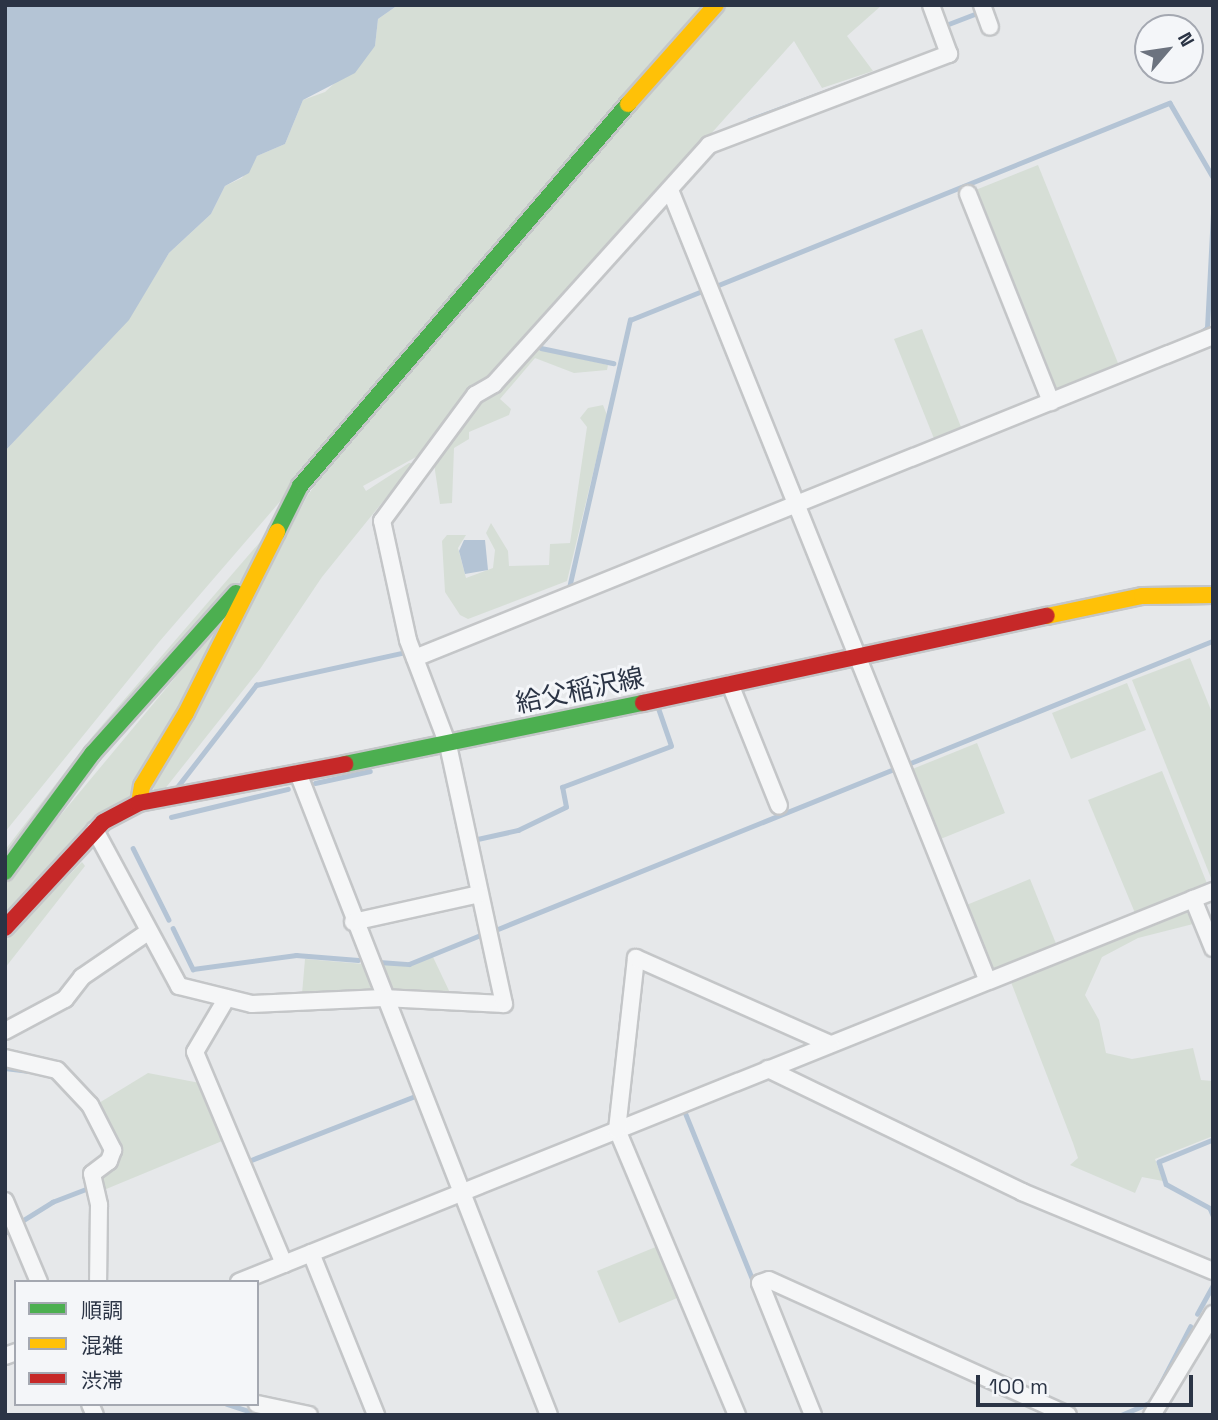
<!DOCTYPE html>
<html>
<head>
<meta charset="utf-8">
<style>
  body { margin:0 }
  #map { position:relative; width:1218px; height:1420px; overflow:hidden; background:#e6e8ea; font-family:"Space Grotesk","Noto Sans JP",sans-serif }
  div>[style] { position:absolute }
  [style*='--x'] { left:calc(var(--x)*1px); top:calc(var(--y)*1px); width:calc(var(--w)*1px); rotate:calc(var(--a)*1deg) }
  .green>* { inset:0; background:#d6ded6 }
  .water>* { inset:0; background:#b4c4d5 }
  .stream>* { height:4.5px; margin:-2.25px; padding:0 2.25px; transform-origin:2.25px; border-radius:2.25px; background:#b4c4d5 }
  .roads { filter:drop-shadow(2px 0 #c4c6c8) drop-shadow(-2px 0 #c4c6c8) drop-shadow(0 2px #c4c6c8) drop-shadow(0 -2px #c4c6c8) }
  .street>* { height:16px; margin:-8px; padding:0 8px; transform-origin:8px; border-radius:8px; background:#f5f6f7 }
  .fast>* { height:16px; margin:-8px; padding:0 8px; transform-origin:8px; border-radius:8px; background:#4caf50 }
  .slow>* { height:16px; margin:-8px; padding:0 8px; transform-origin:8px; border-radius:8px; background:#ffc107 }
  .jam>* { height:16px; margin:-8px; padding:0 8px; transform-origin:8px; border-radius:8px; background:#c62828 }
  span { translate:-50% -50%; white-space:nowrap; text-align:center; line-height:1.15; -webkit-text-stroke:6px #f4f6f9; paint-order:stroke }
  .street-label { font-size:26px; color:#2b3445 }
  .frame { position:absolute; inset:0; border:7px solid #2b3445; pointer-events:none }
  .legend { position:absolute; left:14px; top:1280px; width:245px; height:126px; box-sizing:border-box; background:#f4f6f9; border:2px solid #a4a8b1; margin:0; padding:9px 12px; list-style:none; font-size:21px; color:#2b3445 }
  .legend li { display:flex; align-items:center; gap:14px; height:35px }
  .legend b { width:35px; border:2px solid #a4a8b1 }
  .north { position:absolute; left:1134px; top:14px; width:70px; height:70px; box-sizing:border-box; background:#f4f6f9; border:2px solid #a4a8b1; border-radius:50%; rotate:61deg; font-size:19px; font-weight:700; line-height:28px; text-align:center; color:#2b3445 }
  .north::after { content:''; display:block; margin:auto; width:24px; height:32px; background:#6c737f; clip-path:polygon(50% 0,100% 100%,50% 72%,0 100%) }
  .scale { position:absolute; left:976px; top:1375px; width:217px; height:32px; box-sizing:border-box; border:4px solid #2b3445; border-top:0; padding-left:9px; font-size:21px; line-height:24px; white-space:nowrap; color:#2b3445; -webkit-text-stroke:5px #f4f6f9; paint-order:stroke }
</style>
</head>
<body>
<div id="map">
  <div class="green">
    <i style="clip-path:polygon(398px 5px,708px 5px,159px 642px,5px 832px,5px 451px,131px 315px,169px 253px,211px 214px,225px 186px,242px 178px,257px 156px,285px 144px,303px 100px,325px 92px,375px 46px,378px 19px)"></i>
    <i style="clip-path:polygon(727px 5px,882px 5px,847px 36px,873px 71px,822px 88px,794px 41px,427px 451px,363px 486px,366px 491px,409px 463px,420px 464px,410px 468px,322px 577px,260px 669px,156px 800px,153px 786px,308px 495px,335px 456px)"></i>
    <i style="clip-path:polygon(1038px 165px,1120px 368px,1053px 392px,973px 191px)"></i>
    <i style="clip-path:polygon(922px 329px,963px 432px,935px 441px,894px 339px)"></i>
    <i style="clip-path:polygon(533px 348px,608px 365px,607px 370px,574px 373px,535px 358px,500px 399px,511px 409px,509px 415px,469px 432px,469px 439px,454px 448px,452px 503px,440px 504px,433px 457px,481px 399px)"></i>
    <i style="clip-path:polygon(603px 405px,607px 415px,567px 581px,468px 619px,460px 615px,445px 592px,442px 541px,447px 535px,466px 535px,458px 548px,466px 578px,493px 568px,495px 550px,486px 533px,491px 523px,508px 551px,509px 566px,549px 565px,550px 544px,570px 543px,587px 427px,580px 418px,588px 408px)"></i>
    <i style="clip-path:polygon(266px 535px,252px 567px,5px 860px,5px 850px,92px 737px)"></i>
    <i style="clip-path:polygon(228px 614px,132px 794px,5px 922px,5px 882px)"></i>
    <i style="clip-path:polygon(1190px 658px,1213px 715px,1213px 883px,1132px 680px)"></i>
    <i style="clip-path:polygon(1127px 683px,1146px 730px,1071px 759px,1052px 713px)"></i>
    <i style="clip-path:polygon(977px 743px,1005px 813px,938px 840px,910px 770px)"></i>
    <i style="clip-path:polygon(1162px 771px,1208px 886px,1135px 913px,1088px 800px)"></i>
    <i style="clip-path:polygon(82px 862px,85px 866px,5px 968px,5px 940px)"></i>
    <i style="clip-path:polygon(1030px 879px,1057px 946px,995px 971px,964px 906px)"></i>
    <i style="clip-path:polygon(1182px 908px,1197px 923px,1138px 938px,1102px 957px,1085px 995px,1099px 1020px,1106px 1053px,1132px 1059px,1193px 1048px,1201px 1080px,1213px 1081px,1213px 1136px,1155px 1159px,1163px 1181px,1142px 1177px,1135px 1193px,1070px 1165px,1078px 1158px,1073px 1143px,1009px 977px)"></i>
    <i style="clip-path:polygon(433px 957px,452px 997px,392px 993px,380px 964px,409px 966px)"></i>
    <i style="clip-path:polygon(305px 959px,364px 964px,372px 992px,302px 994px)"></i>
    <i style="clip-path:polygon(148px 1073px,205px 1084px,227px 1139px,99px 1192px,95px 1174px,111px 1162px,94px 1106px)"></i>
    <i style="clip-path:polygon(663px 1244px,684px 1295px,619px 1323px,597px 1271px)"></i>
  </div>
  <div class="water">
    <i style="clip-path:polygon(5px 5px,398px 5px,378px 19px,375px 46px,355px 73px,303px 100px,285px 144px,257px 156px,249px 173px,225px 186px,211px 214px,169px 253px,129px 320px,5px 451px)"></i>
    <i style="clip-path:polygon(464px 540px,485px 540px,488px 570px,465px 574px,459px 551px)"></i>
  </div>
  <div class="stream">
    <i style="--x:946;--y:25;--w:33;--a:-21"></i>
    <i style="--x:749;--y:120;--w:147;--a:-20.3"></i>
    <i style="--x:716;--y:286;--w:489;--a:-22"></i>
    <i style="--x:1170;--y:103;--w:86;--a:59.8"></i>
    <i style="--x:1200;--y:333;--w:9;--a:-36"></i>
    <i style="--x:1207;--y:328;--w:114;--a:-87"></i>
    <i style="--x:538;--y:347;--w:23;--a:-49"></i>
    <i style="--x:541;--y:348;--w:74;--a:11.8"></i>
    <i style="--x:569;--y:588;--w:275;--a:-77.2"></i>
    <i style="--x:630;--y:320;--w:78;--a:-21.9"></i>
    <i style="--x:908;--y:764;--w:329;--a:-22"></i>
    <i style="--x:315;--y:783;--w:56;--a:-12.3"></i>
    <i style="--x:178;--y:786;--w:128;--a:-52.3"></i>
    <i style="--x:256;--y:685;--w:149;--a:-12.4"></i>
    <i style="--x:171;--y:817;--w:120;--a:-13.5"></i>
    <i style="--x:473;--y:840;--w:46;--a:-12.5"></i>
    <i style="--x:518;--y:830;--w:53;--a:-25.6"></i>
    <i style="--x:566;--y:807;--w:20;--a:-101"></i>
    <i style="--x:562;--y:787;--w:116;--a:-20.6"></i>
    <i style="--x:671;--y:746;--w:39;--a:-109"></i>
    <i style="--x:133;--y:848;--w:80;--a:63.4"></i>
    <i style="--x:173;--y:928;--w:46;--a:64"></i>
    <i style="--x:193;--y:969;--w:104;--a:-7.7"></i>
    <i style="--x:296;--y:955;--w:62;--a:4.6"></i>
    <i style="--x:493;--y:931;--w:432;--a:-22"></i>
    <i style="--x:379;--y:962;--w:30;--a:4"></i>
    <i style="--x:409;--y:964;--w:80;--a:-22.1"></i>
    <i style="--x:5;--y:1068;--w:24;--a:7"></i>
    <i style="--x:685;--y:1112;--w:184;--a:68"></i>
    <i style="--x:1213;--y:1140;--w:58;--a:157.8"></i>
    <i style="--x:1159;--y:1162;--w:23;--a:72"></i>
    <i style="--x:1166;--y:1184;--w:50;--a:28.6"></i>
    <i style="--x:1210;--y:1208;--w:8;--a:67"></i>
    <i style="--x:246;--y:1162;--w:179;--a:-21.3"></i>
    <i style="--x:22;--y:1221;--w:36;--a:-32"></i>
    <i style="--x:52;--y:1202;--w:40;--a:-21"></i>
    <i style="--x:5;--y:1233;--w:4;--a:-34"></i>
    <i style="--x:1197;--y:1314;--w:33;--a:-61"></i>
    <i style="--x:227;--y:1404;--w:35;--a:18"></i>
    <i style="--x:1121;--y:1415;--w:33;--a:-23"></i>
    <i style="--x:1151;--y:1402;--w:85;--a:-62.5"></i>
  </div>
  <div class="roads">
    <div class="street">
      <i style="--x:982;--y:5;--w:23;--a:70"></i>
      <i style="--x:670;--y:190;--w:850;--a:68.11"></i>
      <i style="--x:968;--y:194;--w:224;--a:68.2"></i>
      <i style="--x:415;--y:658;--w:861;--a:-21.97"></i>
      <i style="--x:730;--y:684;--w:131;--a:68.1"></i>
      <i style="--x:298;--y:773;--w:689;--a:68.65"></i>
      <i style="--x:95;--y:830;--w:177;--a:61.7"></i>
      <i style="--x:179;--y:986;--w:75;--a:13.9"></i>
      <i style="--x:252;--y:1004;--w:131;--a:-2.6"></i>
      <i style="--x:383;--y:998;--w:121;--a:2.8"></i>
      <i style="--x:504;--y:1004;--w:265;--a:-102.2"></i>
      <i style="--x:448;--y:745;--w:112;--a:-110.9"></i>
      <i style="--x:408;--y:640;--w:122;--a:-102.3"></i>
      <i style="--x:382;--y:521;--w:157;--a:-53.6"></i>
      <i style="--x:475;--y:395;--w:22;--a:-30"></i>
      <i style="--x:494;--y:384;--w:321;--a:-48"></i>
      <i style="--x:709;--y:145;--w:257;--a:-20.8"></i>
      <i style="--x:949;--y:54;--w:52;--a:-110.2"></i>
      <i style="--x:1193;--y:899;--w:53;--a:67.8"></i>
      <i style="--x:353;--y:922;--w:129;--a:-12.5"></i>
      <i style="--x:225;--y:1001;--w:59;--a:120.5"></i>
      <i style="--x:195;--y:1052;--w:230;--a:67.2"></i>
      <i style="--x:5;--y:1031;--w:68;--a:-28.1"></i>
      <i style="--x:65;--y:999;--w:28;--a:-52"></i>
      <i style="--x:82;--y:977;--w:80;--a:-34.3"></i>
      <i style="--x:5;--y:1058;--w:53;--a:13"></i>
      <i style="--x:57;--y:1070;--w:48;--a:46.7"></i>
      <i style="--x:90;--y:1105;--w:51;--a:62.9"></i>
      <i style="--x:113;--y:1150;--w:12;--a:110"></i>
      <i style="--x:109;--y:1161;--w:21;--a:143"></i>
      <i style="--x:92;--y:1174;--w:32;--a:77"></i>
      <i style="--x:99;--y:1205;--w:77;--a:90.7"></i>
      <i style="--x:768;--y:1069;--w:282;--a:25.8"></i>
      <i style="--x:1022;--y:1192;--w:207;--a:22.5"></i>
      <i style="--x:5;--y:1201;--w:88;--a:67.2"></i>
      <i style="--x:311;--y:1253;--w:175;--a:68.1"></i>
      <i style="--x:239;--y:1282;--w:1050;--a:-21.87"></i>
      <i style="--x:5;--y:1356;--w:12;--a:-20"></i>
      <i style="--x:90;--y:1404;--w:12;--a:66"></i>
      <i style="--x:257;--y:1404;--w:53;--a:11.9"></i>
      <i style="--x:737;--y:1415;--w:309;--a:-112.8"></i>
      <i style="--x:617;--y:1130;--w:173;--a:-83.7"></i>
      <i style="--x:636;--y:958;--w:212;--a:23.9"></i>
      <i style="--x:813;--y:1415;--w:142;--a:-111.9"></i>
      <i style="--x:760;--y:1283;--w:9;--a:-18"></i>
      <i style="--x:769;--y:1280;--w:328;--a:24.3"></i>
      <i style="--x:1152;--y:1415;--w:118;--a:-58.9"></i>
    </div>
    <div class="fast">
      <i style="--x:277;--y:532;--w:51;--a:-63.4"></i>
      <i style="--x:300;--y:486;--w:503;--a:-49.35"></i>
      <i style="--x:345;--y:764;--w:304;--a:-11.6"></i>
      <i style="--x:5;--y:872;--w:147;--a:-53.6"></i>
      <i style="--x:92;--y:754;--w:216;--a:-48.2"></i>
    </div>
    <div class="slow">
      <i style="--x:628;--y:104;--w:132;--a:-48.4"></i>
      <i style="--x:1047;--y:616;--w:97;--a:-11.9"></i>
      <i style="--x:1142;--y:596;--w:71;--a:-0.8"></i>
      <i style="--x:139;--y:803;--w:17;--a:-80"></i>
      <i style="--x:142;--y:786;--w:85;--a:-58.9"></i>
      <i style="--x:186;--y:713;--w:203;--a:-63.3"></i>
    </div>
    <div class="jam">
      <i style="--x:643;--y:703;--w:413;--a:-12.2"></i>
      <i style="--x:5;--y:928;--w:144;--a:-47.2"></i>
      <i style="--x:103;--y:822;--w:41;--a:-27.8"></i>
      <i style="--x:139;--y:803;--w:210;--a:-10.7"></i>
    </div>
  </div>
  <div class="street-label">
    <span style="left:580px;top:691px;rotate:-12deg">給父稲沢線</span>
  </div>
  <div class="frame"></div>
  <ul class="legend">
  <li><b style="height:9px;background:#4caf50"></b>順調</li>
  <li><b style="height:9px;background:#ffc107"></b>混雑</li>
  <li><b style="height:9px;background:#c62828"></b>渋滞</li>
  </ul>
  <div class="north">N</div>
  <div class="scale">100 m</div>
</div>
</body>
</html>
